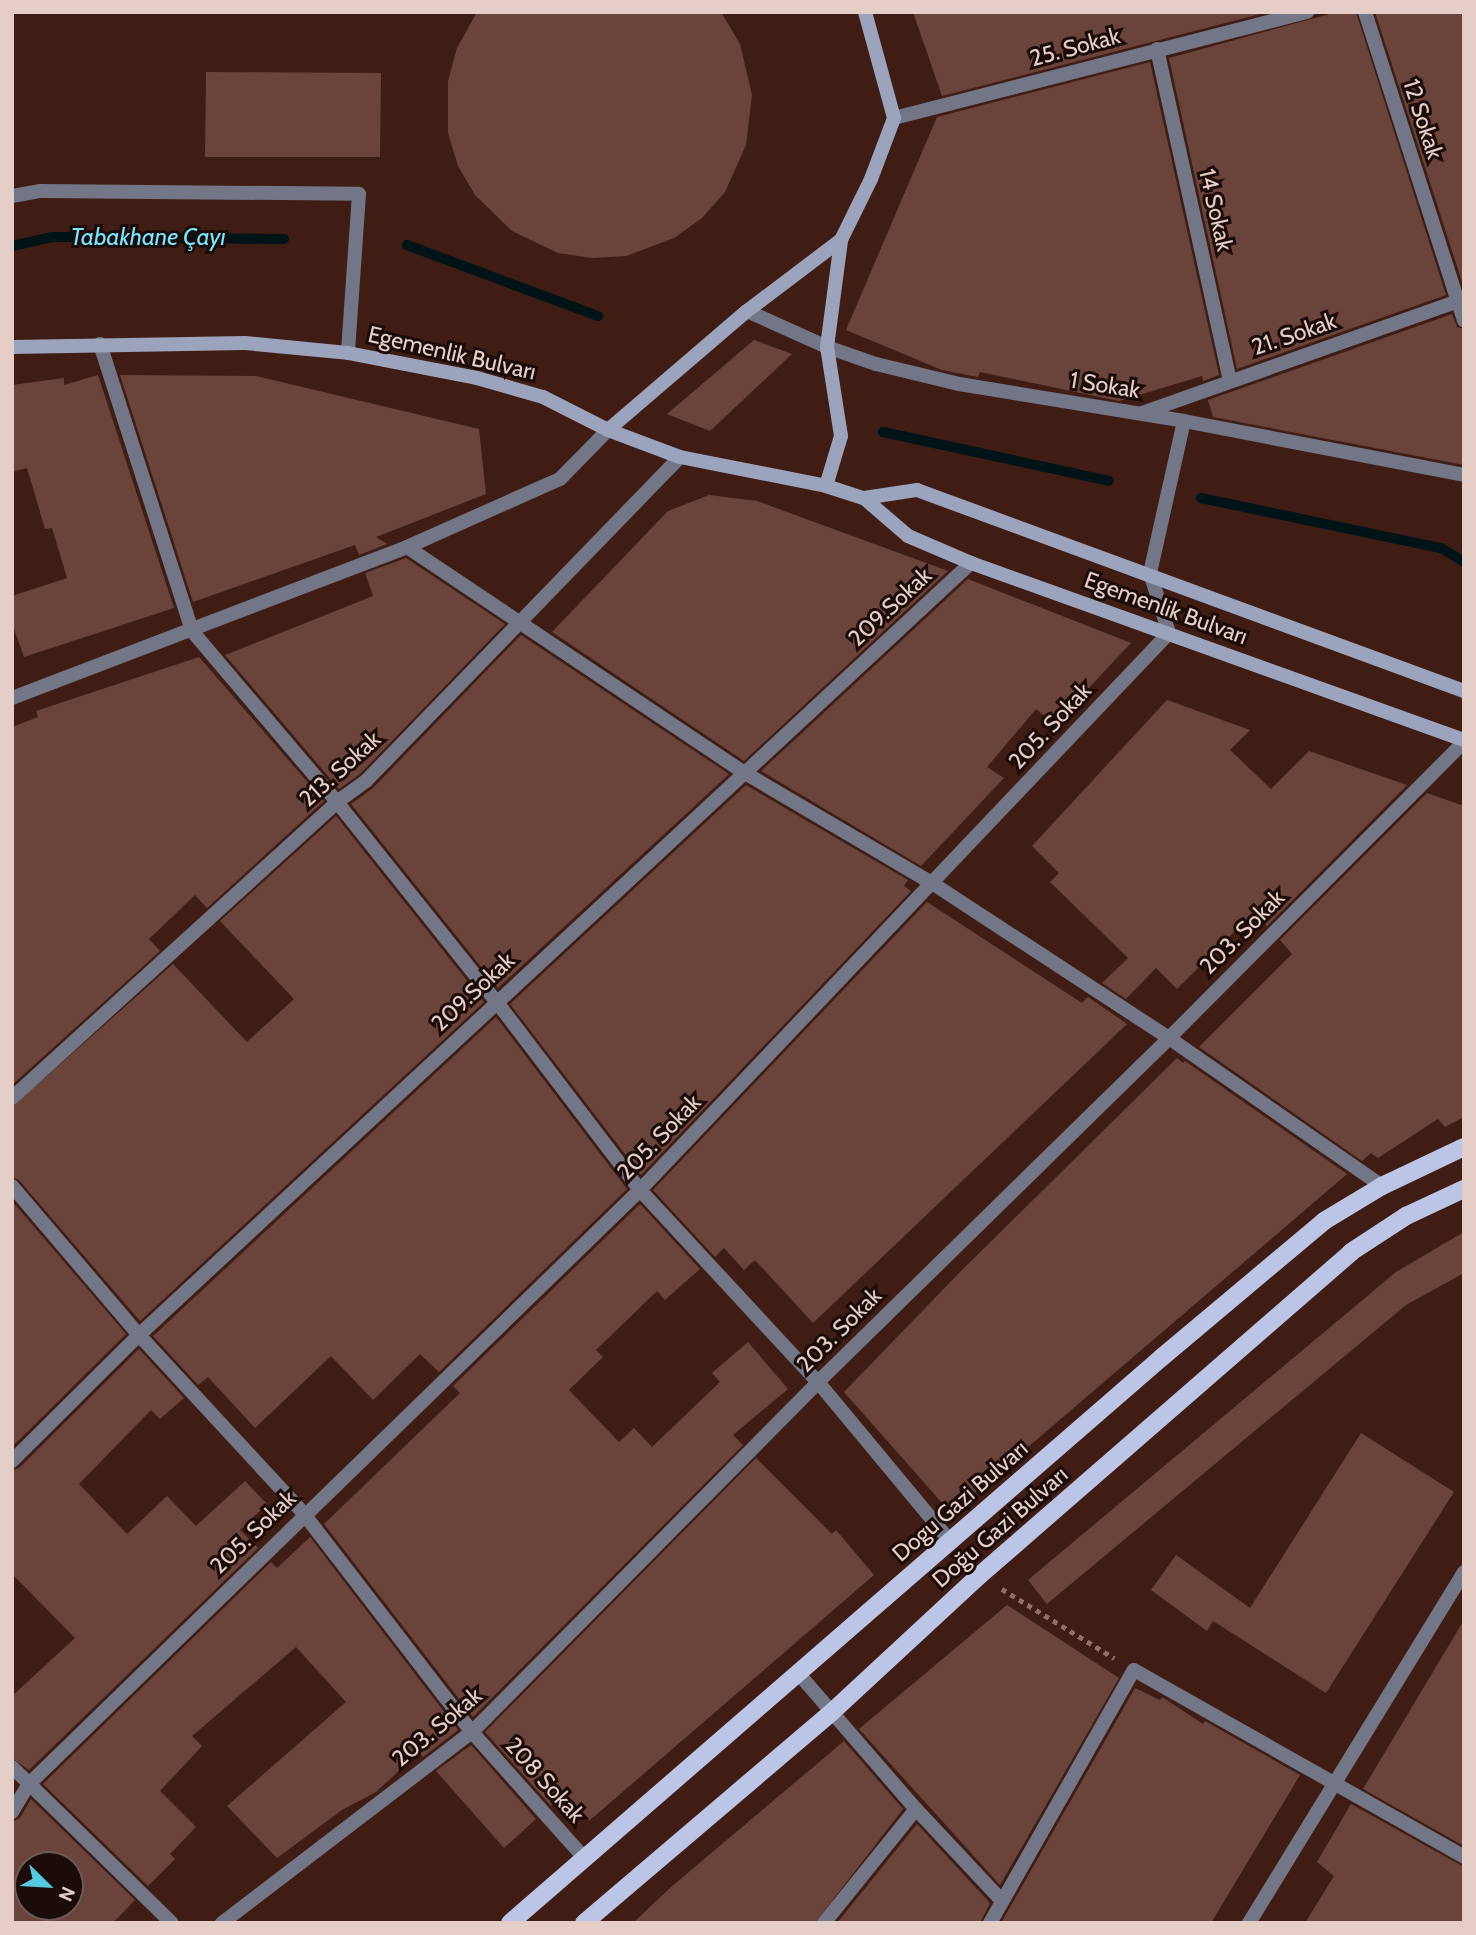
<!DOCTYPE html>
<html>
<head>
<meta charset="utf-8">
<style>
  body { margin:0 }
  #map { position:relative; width:1476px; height:1935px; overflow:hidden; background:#3f1d15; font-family:Cabin,sans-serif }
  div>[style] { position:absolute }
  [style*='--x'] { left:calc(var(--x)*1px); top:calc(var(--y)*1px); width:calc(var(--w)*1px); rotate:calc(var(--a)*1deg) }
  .stream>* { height:10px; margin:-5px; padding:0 5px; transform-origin:5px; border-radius:5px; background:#001317 }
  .building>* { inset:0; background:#6a443b }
  .path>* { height:4.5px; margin-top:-2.25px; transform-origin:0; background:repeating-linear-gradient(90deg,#8e7069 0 5px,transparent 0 10px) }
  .street>* { height:14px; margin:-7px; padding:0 7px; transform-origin:7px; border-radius:7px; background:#727686 }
  .secondary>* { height:14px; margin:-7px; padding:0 7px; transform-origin:7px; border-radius:7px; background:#9ca3bc }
  .primary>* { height:18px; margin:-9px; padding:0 9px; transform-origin:9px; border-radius:9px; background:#bdc5e6 }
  span { translate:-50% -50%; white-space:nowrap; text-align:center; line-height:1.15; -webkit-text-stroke:6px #1c0c09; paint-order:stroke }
  .street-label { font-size:23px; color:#e6cec8 }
  .water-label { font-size:24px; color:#78e6ff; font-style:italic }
  .frame { position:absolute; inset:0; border:14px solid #e6cec8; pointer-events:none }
  .north { position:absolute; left:14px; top:1851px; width:70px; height:70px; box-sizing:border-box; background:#1c0c09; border:2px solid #6d5a55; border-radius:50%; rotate:114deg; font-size:19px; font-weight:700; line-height:28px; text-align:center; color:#e6cec8 }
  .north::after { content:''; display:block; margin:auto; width:24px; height:32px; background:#56c9e1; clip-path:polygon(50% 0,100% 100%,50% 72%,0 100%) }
</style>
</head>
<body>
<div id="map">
  <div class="stream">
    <i style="--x:407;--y:245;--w:204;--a:20.4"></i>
    <i style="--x:12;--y:246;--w:42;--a:-12.4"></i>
    <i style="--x:53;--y:237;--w:231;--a:0.5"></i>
    <i style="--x:883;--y:432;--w:231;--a:12.2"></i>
    <i style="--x:1201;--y:498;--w:245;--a:11.8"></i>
    <i style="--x:1441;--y:548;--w:27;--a:31"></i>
  </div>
  <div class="building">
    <i style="clip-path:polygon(477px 12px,721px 12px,740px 44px,752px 95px,746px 145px,725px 192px,702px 218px,674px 238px,626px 256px,592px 258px,558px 253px,512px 231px,475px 195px,458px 166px,448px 133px,448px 81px,457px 48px)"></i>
    <i style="clip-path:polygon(913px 12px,1268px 12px,942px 96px)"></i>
    <i style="clip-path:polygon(1337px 12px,1356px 12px,1446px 295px,1237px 369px,1169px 58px)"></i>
    <i style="clip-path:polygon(1375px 12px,1464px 12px,1464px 288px)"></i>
    <i style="clip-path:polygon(1150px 62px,1219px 375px,1203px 381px,1202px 376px,1119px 401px,980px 372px,978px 377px,942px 370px,846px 330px,937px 117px)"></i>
    <i style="clip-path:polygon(206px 72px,381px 73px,380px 157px,205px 157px)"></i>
    <i style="clip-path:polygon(1452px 314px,1457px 327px,1464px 329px,1464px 465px,1213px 417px,1208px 400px)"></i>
    <i style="clip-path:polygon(754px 340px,792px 354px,710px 431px,667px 414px)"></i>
    <i style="clip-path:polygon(98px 375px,174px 608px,24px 657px,12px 623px,12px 596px,67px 578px,52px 528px,45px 529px,27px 468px,12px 472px,12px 385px,64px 378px,64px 385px)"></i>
    <i style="clip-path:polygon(120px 375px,256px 376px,479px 429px,486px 494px,376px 537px,387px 544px,359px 555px,355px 545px,193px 602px)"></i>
    <i style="clip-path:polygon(709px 495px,757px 501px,948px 571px,744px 761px,552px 632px,668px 511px)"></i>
    <i style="clip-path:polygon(406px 558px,505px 624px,360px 774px,339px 789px,225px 655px,373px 596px,365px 573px)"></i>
    <i style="clip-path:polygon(968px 579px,1131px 643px,1055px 724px,1036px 709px,987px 767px,1004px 778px,921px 866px,761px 771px)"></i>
    <i style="clip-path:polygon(521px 635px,729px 774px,498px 988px,351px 804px,373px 788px)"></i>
    <i style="clip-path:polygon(199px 657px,324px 801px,207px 908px,195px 895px,149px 939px,160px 951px,12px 1085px,12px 727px,38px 717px,36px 711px)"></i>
    <i style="clip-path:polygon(1167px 700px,1250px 730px,1230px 750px,1271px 789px,1309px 751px,1407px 785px,1267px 926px,1254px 912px,1177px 989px,1156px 968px,1126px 999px,1102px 983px,1128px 958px,1050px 882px,1059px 873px,1032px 846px)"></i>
    <i style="clip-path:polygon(746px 785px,908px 880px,904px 886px,911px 891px,641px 1175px,510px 1004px)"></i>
    <i style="clip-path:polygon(1427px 793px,1464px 806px,1464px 1117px,1445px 1127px,1438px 1119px,1378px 1158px,1371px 1153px,1362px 1161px,1199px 1047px,1292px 954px,1280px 940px)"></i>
    <i style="clip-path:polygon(336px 816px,484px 1002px,140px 1321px,19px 1180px,12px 1177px,12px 1107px,173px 964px,247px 1042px,294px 999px,220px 921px)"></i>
    <i style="clip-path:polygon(927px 902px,1082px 1003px,1088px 997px,1127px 1024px,813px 1323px,755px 1260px,744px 1270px,724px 1248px,715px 1257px,653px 1190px)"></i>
    <i style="clip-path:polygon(496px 1017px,627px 1189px,439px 1372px,420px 1354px,373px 1400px,331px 1356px,255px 1428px,208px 1377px,198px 1385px,153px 1336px)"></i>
    <i style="clip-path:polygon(1177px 1058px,1183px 1063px,1185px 1061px,1347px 1174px,951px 1513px,844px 1392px,959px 1273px)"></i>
    <i style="clip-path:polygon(12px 1201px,126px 1334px,12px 1447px)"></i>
    <i style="clip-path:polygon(640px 1204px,700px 1269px,665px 1300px,657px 1291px,596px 1350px,603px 1357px,569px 1390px,619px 1442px,634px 1428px,652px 1447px,720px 1382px,712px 1373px,748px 1342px,788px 1389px,733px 1435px,743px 1445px,473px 1717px,324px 1524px,460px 1393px,453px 1386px)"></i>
    <i style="clip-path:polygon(1464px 1232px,1464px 1273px,1406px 1305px,1047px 1604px,1028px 1580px,1396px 1272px)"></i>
    <i style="clip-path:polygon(139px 1349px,184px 1398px,160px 1419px,151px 1410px,79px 1484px,127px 1534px,167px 1496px,196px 1526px,245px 1481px,267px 1504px,240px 1530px,258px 1548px,29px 1770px,12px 1758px,12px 1696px,75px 1638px,12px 1574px,12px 1470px,19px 1468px)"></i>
    <i style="clip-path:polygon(1361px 1433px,1454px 1492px,1326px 1693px,1213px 1621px,1207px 1631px,1151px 1590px,1176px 1555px,1250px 1608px)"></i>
    <i style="clip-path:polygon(756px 1458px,832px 1534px,836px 1530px,874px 1575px,589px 1821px,565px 1793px,551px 1806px,485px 1732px)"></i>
    <i style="clip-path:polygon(310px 1537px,458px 1730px,423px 1757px,419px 1752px,376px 1792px,342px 1810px,277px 1858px,227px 1806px,346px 1702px,296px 1647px,192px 1736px,202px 1746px,160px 1791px,196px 1827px,170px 1854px,175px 1859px,148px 1886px,43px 1784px,271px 1562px,277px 1568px)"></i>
    <i style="clip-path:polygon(1007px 1605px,1119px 1678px,1000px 1885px,859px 1729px)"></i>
    <i style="clip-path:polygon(1464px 1620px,1464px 1846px,1363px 1789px)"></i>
    <i style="clip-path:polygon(1135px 1688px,1160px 1700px,1162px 1697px,1203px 1724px,1205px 1721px,1300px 1775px,1211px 1923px,1001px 1923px)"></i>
    <i style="clip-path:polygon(844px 1741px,903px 1809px,815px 1923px,633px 1923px,670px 1888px)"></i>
    <i style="clip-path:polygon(471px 1745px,536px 1819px,504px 1848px,436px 1771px)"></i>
    <i style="clip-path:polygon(evenodd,31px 1799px,135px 1900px,113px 1923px,12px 1923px,12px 1822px,20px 1818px,31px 1799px,28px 1865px,70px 1865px,70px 1907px,28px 1907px,28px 1865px)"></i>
    <i style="clip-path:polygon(1351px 1804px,1464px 1867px,1464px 1923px,1305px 1923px,1334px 1876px,1317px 1862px)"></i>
    <i style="clip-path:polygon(917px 1824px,990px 1903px,980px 1923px,837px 1923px)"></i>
  </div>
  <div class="path">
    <i style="--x:1002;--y:1589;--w:132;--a:31.6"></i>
  </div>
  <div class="street">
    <i style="--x:1365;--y:12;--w:324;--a:72.2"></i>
    <i style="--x:1157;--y:49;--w:339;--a:77.6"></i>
    <i style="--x:894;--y:118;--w:427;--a:-14.4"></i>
    <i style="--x:12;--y:196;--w:28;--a:-10"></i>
    <i style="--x:40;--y:191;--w:319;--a:0.5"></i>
    <i style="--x:359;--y:194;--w:159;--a:94"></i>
    <i style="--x:747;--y:311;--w:88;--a:24.2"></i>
    <i style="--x:827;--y:347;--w:52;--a:19.1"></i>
    <i style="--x:876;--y:364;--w:85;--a:13.5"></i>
    <i style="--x:959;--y:384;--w:228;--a:9.3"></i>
    <i style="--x:1184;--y:421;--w:285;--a:10.9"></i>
    <i style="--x:100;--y:344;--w:301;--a:72.2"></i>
    <i style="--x:192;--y:631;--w:224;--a:49.7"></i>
    <i style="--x:337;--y:802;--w:255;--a:51.4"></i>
    <i style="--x:496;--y:1001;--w:238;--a:52.7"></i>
    <i style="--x:640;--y:1190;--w:262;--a:47.2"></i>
    <i style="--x:818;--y:1382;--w:208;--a:50.3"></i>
    <i style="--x:1142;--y:413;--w:342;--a:-19.5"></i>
    <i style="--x:407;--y:547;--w:407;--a:33.8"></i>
    <i style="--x:745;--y:773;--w:217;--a:30.5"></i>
    <i style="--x:932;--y:883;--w:283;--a:33.2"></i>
    <i style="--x:1169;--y:1038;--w:259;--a:34.8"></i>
    <i style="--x:12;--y:698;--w:423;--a:-20.9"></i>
    <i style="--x:407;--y:547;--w:167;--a:-24"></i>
    <i style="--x:560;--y:479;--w:69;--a:-45.6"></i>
    <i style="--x:12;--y:1098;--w:440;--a:-42.3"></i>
    <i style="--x:337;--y:802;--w:36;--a:-36"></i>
    <i style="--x:366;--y:781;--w:451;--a:-45.9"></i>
    <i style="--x:12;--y:1186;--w:196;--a:49.6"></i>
    <i style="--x:139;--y:1335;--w:243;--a:47.3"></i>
    <i style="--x:304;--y:1514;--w:275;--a:52.4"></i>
    <i style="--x:472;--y:1732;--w:170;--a:48.3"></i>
    <i style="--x:12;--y:1461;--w:179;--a:-44.8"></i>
    <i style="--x:139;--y:1335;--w:1135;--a:-42.86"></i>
    <i style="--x:798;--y:1673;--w:180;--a:49.1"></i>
    <i style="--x:916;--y:1809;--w:126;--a:46.9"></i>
    <i style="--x:12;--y:1767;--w:223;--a:44.3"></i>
    <i style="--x:12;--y:1812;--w:33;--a:-59"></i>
    <i style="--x:29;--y:1784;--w:852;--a:-44.19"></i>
    <i style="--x:640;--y:1190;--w:768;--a:-46.48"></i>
    <i style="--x:1169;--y:633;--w:63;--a:-107.6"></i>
    <i style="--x:1150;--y:573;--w:156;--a:-77.4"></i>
    <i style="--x:222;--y:1923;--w:315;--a:-37.4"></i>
    <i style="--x:472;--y:1732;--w:492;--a:-45.3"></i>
    <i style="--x:818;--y:1382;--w:491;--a:-44.4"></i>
    <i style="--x:1169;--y:1038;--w:418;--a:-45.1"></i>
    <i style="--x:824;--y:1923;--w:146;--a:-51.1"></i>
    <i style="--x:990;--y:1923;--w:291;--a:-60.4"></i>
    <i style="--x:1134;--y:1670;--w:379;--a:29.5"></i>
    <i style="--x:1249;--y:1923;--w:412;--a:-58.5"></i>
  </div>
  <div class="secondary">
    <i style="--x:12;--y:347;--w:233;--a:-1"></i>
    <i style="--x:245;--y:343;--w:103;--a:5.5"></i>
    <i style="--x:348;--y:353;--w:131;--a:11"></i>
    <i style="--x:477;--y:378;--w:69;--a:16.1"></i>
    <i style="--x:543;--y:397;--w:73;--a:26.9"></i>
    <i style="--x:608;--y:430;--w:77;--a:20.6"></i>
    <i style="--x:680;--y:457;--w:149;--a:11.2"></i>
    <i style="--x:826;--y:486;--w:40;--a:18"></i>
    <i style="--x:864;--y:498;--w:58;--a:40.8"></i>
    <i style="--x:908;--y:536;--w:69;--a:23.2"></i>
    <i style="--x:971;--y:563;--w:524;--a:19.75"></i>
    <i style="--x:608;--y:430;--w:183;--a:-40.6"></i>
    <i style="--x:747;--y:311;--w:118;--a:-37.1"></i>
    <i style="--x:826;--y:486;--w:52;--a:-73.3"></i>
    <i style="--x:841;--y:436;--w:90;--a:-98.9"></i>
    <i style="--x:827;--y:347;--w:108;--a:-82.5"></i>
    <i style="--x:841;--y:240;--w:68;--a:-63.8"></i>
    <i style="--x:871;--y:179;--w:65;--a:-69.3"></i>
    <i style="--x:894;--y:118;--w:110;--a:-105.3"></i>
    <i style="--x:864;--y:498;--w:54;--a:-8.6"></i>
    <i style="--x:917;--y:490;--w:583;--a:20.18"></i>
  </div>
  <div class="primary">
    <i style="--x:510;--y:1923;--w:862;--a:-40.95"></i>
    <i style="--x:1161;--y:1358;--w:213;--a:-40"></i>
    <i style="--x:1324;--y:1221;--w:68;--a:-31.1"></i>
    <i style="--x:1382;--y:1186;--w:91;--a:-25.4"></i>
    <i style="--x:584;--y:1923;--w:327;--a:-40.4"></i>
    <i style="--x:833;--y:1711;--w:200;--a:-42.8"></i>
    <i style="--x:980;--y:1575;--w:492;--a:-41"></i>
    <i style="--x:1351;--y:1252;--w:66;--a:-33.2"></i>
    <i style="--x:1406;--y:1216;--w:64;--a:-25"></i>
  </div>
  <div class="street-label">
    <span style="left:1075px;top:47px;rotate:-15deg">25. Sokak</span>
    <span style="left:1423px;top:119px;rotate:72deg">12 Sokak</span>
    <span style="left:1216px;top:210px;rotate:77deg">14 Sokak</span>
    <span style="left:1294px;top:334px;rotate:-19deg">21. Sokak</span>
    <span style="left:452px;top:353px;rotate:13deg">Egemenlik Bulvarı</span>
    <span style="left:1105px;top:385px;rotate:9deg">1 Sokak</span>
    <span style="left:890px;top:607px;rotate:-43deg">209.Sokak</span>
    <span style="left:1166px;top:608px;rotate:20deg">Egemenlik Bulvarı</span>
    <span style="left:1050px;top:726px;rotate:-47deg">205. Sokak</span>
    <span style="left:340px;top:769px;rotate:-42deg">213. Sokak</span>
    <span style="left:1242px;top:932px;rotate:-45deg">203. Sokak</span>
    <span style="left:473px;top:992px;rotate:-43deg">209.Sokak</span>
    <span style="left:659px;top:1137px;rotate:-46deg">205. Sokak</span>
    <span style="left:839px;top:1330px;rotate:-45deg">203. Sokak</span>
    <span style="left:960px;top:1501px;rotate:-41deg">Dogu Gazi Bulvarı</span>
    <span style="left:1000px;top:1527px;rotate:-41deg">Doğu Gazi Bulvarı</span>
    <span style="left:253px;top:1532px;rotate:-44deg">205. Sokak</span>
    <span style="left:437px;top:1727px;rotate:-40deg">203. Sokak</span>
    <span style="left:545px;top:1780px;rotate:48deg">208 Sokak</span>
  </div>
  <div class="water-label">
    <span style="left:148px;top:237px">Tabakhane Çayı</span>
  </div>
  <div class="frame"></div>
  <div class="north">N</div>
</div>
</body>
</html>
